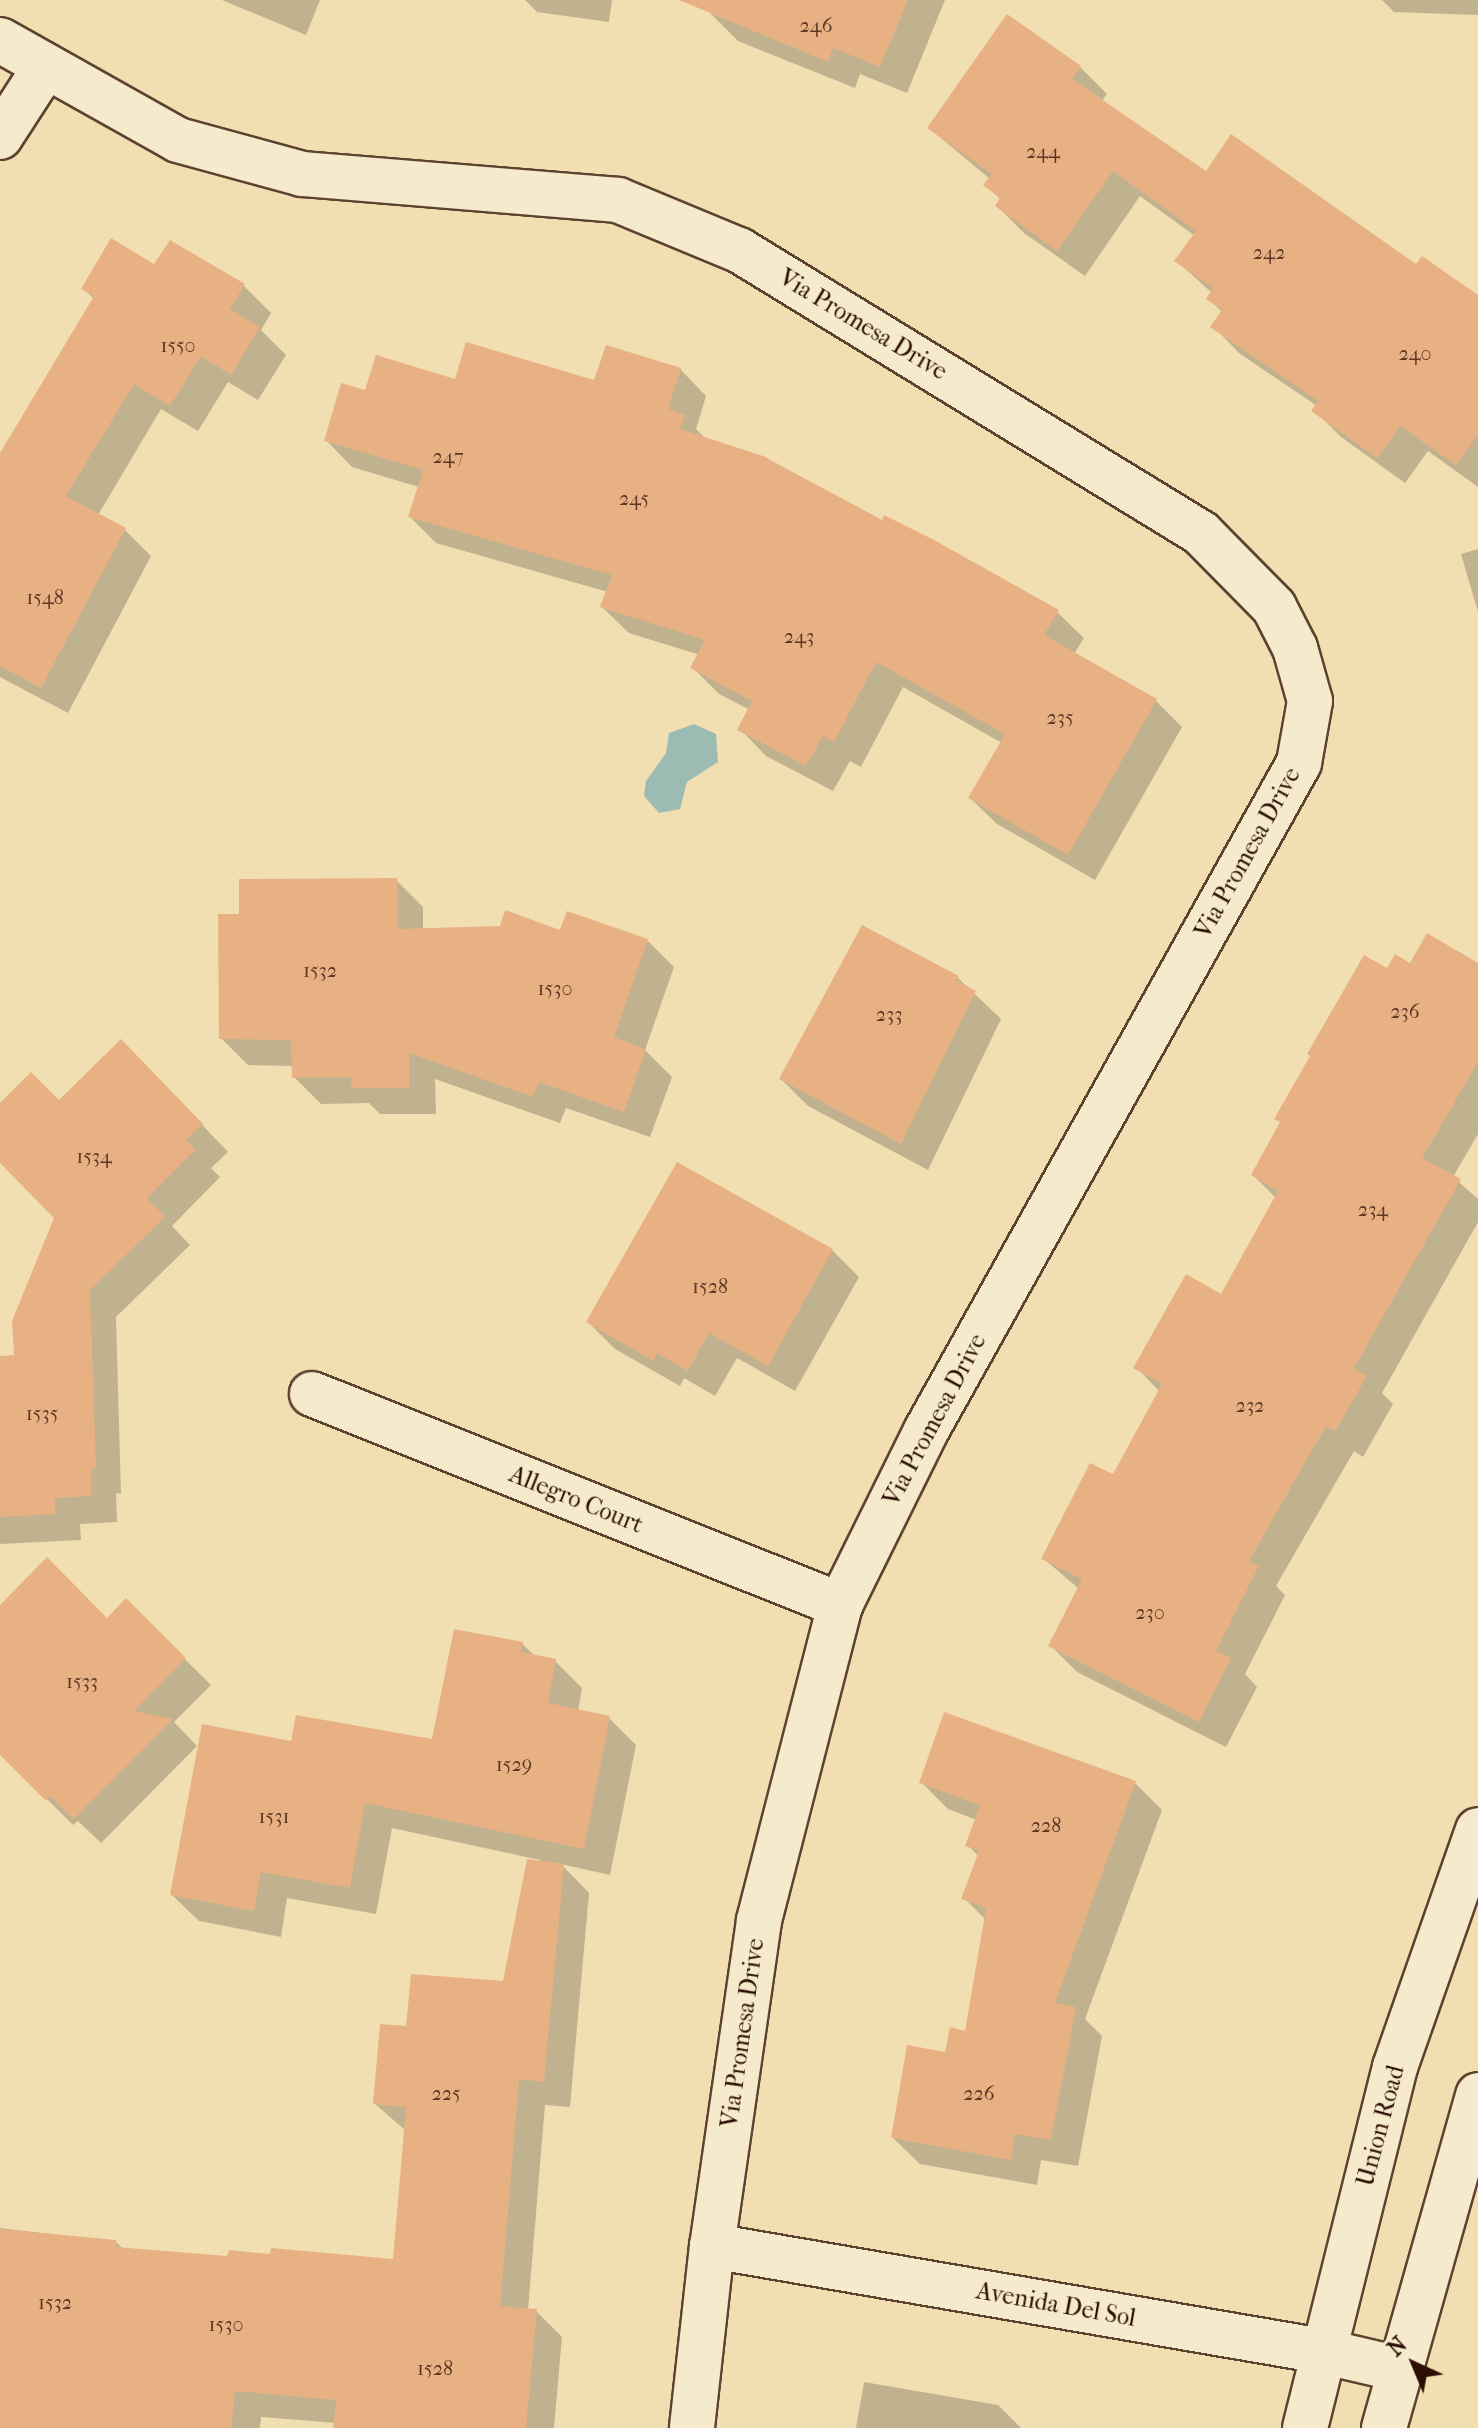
<!DOCTYPE html>
<html>
<head>
<meta charset="utf-8">
<style>
  body { margin:0 }
  #map { position:relative; width:1478px; height:2428px; overflow:hidden; background:#f1dfb2; font-family:"IM FELL French Canon",serif }
  div>[style] { position:absolute }
  [style*='--x'] { left:calc(var(--x)*1px); top:calc(var(--y)*1px); width:calc(var(--w)*1px); rotate:calc(var(--a)*1deg) }
  .water>* { inset:0; background:#9cbcb3 }
  .shadow>* { inset:0; background:#0003 }
  .building>* { inset:0; background:#e8b184 }
  .roads { filter:drop-shadow(2px 0 #5d4230) drop-shadow(-2px 0 #5d4230) drop-shadow(0 2px #5d4230) drop-shadow(0 -2px #5d4230) }
  .street>* { height:44px; margin:-22px; padding:0 22px; transform-origin:22px; border-radius:22px; background:#f6eacd }
  .secondary>* { height:44px; margin:-22px; padding:0 22px; transform-origin:22px; border-radius:22px; background:#f6eacd }
  span { translate:-50% -50%; white-space:nowrap; text-align:center; line-height:1.15; -webkit-text-stroke:6px #f6eacd; paint-order:stroke }
  .number-label { font-size:20px; color:#5b3724 }
  .number-label span { -webkit-text-stroke-width:0 }
  .street-label { font-size:24px; color:#2c0e04 }
  .north { position:absolute; left:1374px; top:2324px; width:80px; height:80px; -webkit-text-stroke:6px #f6eacd; paint-order:stroke; rotate:316deg; font-size:22px; font-weight:700; line-height:32px; text-align:center; color:#2c0e04 }
  .north::after { content:''; display:block; margin:auto; width:28px; height:36px; background:#2c0e04; clip-path:polygon(50% 0,100% 100%,50% 72%,0 100%) }
</style>
</head>
<body>
<div id="map">
  <div class="water">
    <i style="clip-path:polygon(694px 724px,716px 734px,718px 762px,687px 782px,680px 809px,659px 813px,644px 796px,646px 781px,666px 753px,669px 733px)"></i>
  </div>
  <div class="shadow">
    <i style="clip-path:polygon(222px 0,320px 0,306px 35px)"></i>
    <i style="clip-path:polygon(525px 0,612px 0,609px 22px,537px 12px)"></i>
    <i style="clip-path:polygon(716px 0,945px 0,907px 93px,860px 74px,855px 88px,738px 41px,711px 14px)"></i>
    <i style="clip-path:polygon(1382px 0,1478px 0,1478px 15px,1394px 12px)"></i>
    <i style="clip-path:polygon(1080px 67px,1107px 94px,1101px 102px,1206px 174px,1478px 298px,1478px 487px,1428px 451px,1405px 483px,1341px 437px,1314px 410px,1317px 406px,1239px 353px,1213px 326px,1223px 313px,1208px 298px,1212px 293px,1177px 261px,1195px 236px,1140px 196px,1085px 276px,1024px 233px,997px 206px,1001px 200px,986px 185px,990px 179px,929px 128px)"></i>
    <i style="clip-path:polygon(170px 243px,244px 286px,271px 313px,261px 330px,286px 355px,258px 400px,228px 382px,198px 431px,161px 409px,98px 515px,124px 529px,151px 556px,68px 713px,0 677px,0 457px,94px 299px,83px 288px,155px 267px)"></i>
    <i style="clip-path:polygon(680px 369px,706px 396px,696px 429px,707px 440px,1057px 612px,1084px 638px,1074px 654px,1155px 700px,1182px 727px,1095px 880px,997px 824px,970px 798px,1002px 743px,903px 687px,861px 767px,850px 761px,833px 791px,766px 756px,740px 729px,750px 710px,719px 694px,693px 668px,700px 655px,629px 633px,602px 607px,608px 592px,436px 543px,410px 517px,419px 487px,352px 467px,326px 440px,367px 393px,456px 381px,596px 383px)"></i>
    <i style="clip-path:polygon(1478px 549px,1478px 612px,1461px 554px)"></i>
    <i style="clip-path:polygon(396px 880px,423px 907px,423px 930px,561px 932px,647px 940px,674px 967px,645px 1050px,672px 1077px,650px 1137px,566px 1108px,560px 1123px,435px 1079px,436px 1114px,380px 1114px,369px 1103px,321px 1104px,294px 1077px,294px 1066px,248px 1065px,221px 1038px,241px 916px)"></i>
    <i style="clip-path:polygon(863px 928px,958px 978px,1001px 1019px,928px 1170px,808px 1106px,781px 1079px)"></i>
    <i style="clip-path:polygon(1478px 965px,1478px 1134px,1453px 1177px,1478px 1199px,1478px 1222px,1382px 1393px,1393px 1404px,1363px 1457px,1354px 1451px,1276px 1586px,1285px 1595px,1245px 1674px,1257px 1687px,1226px 1747px,1077px 1672px,1050px 1645px,1079px 1589px,1043px 1558px,1114px 1477px,1160px 1392px,1136px 1367px,1222px 1296px,1276px 1198px,1253px 1175px,1388px 971px,1411px 966px)"></i>
    <i style="clip-path:polygon(148px 1068px,228px 1152px,211px 1168px,220px 1177px,172px 1226px,190px 1245px,116px 1317px,121px 1494px,116px 1493px,117px 1522px,80px 1524px,81px 1540px,0 1544px,0 1358px,16px 1357px,56px 1218px,0 1161px,0 1106px,59px 1102px)"></i>
    <i style="clip-path:polygon(832px 1250px,859px 1277px,795px 1391px,737px 1358px,715px 1396px,684px 1378px,680px 1386px,615px 1349px,588px 1322px)"></i>
    <i style="clip-path:polygon(126px 1601px,211px 1685px,174px 1722px,197px 1746px,101px 1843px,78px 1821px,73px 1825px,0 1752px,0 1608px,107px 1620px)"></i>
    <i style="clip-path:polygon(522px 1644px,536px 1657px,555px 1661px,582px 1688px,578px 1711px,609px 1718px,636px 1745px,610px 1875px,561px 1864px,589px 1893px,570px 2107px,545px 2105px,528px 2310px,536px 2311px,562px 2337px,554px 2428px,335px 2428px,336px 2423px,261px 2417px,260px 2428px,0 2428px,0 2228px,116px 2242px,124px 2250px,228px 2259px,394px 2261px,406px 2131px,375px 2104px,408px 2029px,505px 1983px,540px 1860px,392px 1828px,376px 1914px,287px 1898px,281px 1937px,199px 1921px,172px 1895px,293px 1743px,434px 1741px)"></i>
    <i style="clip-path:polygon(921px 1782px,1135px 1783px,1162px 1810px,1085px 2019px,1102px 2036px,1078px 2166px,1041px 2160px,1037px 2185px,920px 2164px,893px 2138px,947px 2054px,967px 2033px,986px 1920px,964px 1898px,979px 1857px,968px 1845px,977px 1820px,948px 1809px)"></i>
    <i style="clip-path:polygon(864px 2382px,998px 2405px,1021px 2428px,856px 2428px)"></i>
  </div>
  <div class="building">
    <i style="clip-path:polygon(679px 0,908px 0,880px 67px,833px 48px,828px 62px)"></i>
    <i style="clip-path:polygon(1007px 14px,1081px 66px,1072px 79px,1206px 171px,1231px 134px,1416px 264px,1422px 256px,1478px 295px,1478px 435px,1456px 465px,1400px 426px,1377px 458px,1311px 411px,1318px 401px,1210px 327px,1222px 310px,1206px 299px,1213px 288px,1174px 261px,1196px 231px,1113px 171px,1057px 251px,995px 206px,1000px 198px,983px 185px,992px 174px,927px 128px)"></i>
    <i style="clip-path:polygon(111px 238px,154px 264px,170px 240px,245px 284px,230px 309px,260px 327px,231px 375px,201px 356px,170px 406px,134px 384px,66px 496px,126px 528px,41px 688px,0 666px,0 453px,94px 296px,81px 289px)"></i>
    <i style="clip-path:polygon(466px 342px,594px 380px,606px 345px,681px 368px,668px 409px,685px 415px,680px 429px,763px 456px,882px 520px,884px 515px,934px 540px,1059px 610px,1044px 635px,1157px 699px,1068px 855px,968px 798px,1005px 734px,876px 662px,834px 742px,823px 736px,806px 766px,737px 730px,752px 701px,690px 668px,705px 640px,600px 607px,612px 575px,408px 517px,423px 470px,324px 441px,341px 383px,365px 390px,376px 355px,455px 379px)"></i>
    <i style="clip-path:polygon(397px 878px,397px 929px,500px 926px,505px 910px,560px 930px,567px 911px,648px 939px,614px 1037px,646px 1049px,624px 1112px,539px 1082px,533px 1097px,409px 1053px,409px 1088px,351px 1088px,352px 1077px,292px 1078px,291px 1040px,219px 1039px,218px 914px,239px 914px,239px 879px)"></i>
    <i style="clip-path:polygon(862px 925px,959px 976px,956px 980px,976px 991px,901px 1144px,779px 1079px)"></i>
    <i style="clip-path:polygon(1427px 933px,1478px 963px,1478px 1062px,1422px 1158px,1461px 1179px,1354px 1368px,1367px 1376px,1335px 1431px,1326px 1426px,1249px 1561px,1259px 1566px,1216px 1651px,1231px 1658px,1199px 1722px,1048px 1646px,1082px 1579px,1041px 1559px,1090px 1463px,1113px 1474px,1162px 1384px,1133px 1368px,1186px 1274px,1221px 1294px,1278px 1191px,1251px 1175px,1280px 1122px,1274px 1119px,1310px 1056px,1307px 1054px,1364px 955px,1387px 968px,1395px 954px,1410px 963px)"></i>
    <i style="clip-path:polygon(121px 1039px,203px 1124px,186px 1140px,195px 1150px,147px 1198px,165px 1217px,90px 1290px,96px 1468px,91px 1468px,91px 1496px,55px 1498px,55px 1514px,0 1517px,0 1356px,14px 1355px,12px 1321px,54px 1218px,0 1163px,0 1103px,31px 1072px,59px 1100px)"></i>
    <i style="clip-path:polygon(677px 1162px,833px 1249px,768px 1366px,709px 1333px,688px 1371px,657px 1353px,653px 1361px,586px 1322px)"></i>
    <i style="clip-path:polygon(47px 1557px,107px 1618px,126px 1598px,186px 1658px,134px 1711px,173px 1719px,74px 1819px,50px 1796px,46px 1801px,0 1755px,0 1605px)"></i>
    <i style="clip-path:polygon(454px 1629px,523px 1642px,521px 1652px,556px 1659px,548px 1703px,610px 1716px,584px 1849px,365px 1803px,350px 1888px,261px 1872px,254px 1911px,170px 1895px,202px 1724px,291px 1741px,296px 1715px,432px 1739px)"></i>
    <i style="clip-path:polygon(944px 1712px,1136px 1781px,1055px 2003px,1076px 2007px,1051px 2140px,1015px 2134px,1011px 2160px,891px 2138px,907px 2045px,945px 2052px,950px 2027px,965px 2031px,986px 1908px,961px 1899px,979px 1851px,965px 1846px,980px 1805px,919px 1783px)"></i>
    <i style="clip-path:polygon(527px 1859px,564px 1864px,544px 2082px,519px 2079px,500px 2306px,537px 2309px,526px 2428px,333px 2428px,336px 2400px,235px 2391px,231px 2428px,0 2428px,0 2229px,116px 2240px,116px 2247px,227px 2256px,229px 2250px,270px 2254px,271px 2248px,393px 2259px,406px 2107px,373px 2104px,380px 2024px,406px 2026px,411px 1974px,503px 1981px)"></i>
  </div>
  <div class="roads">
    <div class="street">
      <i style="--x:0;--y:40;--w:204;--a:29.3"></i>
      <i style="--x:178;--y:140;--w:129;--a:15.3"></i>
      <i style="--x:302;--y:174;--w:317;--a:4.7"></i>
      <i style="--x:618;--y:200;--w:131;--a:22.5"></i>
      <i style="--x:739;--y:250;--w:542;--a:31.49"></i>
      <i style="--x:1201;--y:533;--w:104;--a:45.4"></i>
      <i style="--x:1274;--y:607;--w:46;--a:62.9"></i>
      <i style="--x:1295;--y:648;--w:55;--a:74.2"></i>
      <i style="--x:1310;--y:701;--w:63;--a:100.1"></i>
      <i style="--x:1299;--y:763;--w:765;--a:119.18"></i>
      <i style="--x:926;--y:1431;--w:194;--a:116.3"></i>
      <i style="--x:840;--y:1605;--w:326;--a:104.4"></i>
      <i style="--x:759;--y:1921;--w:328;--a:98.2"></i>
      <i style="--x:712;--y:2246;--w:183;--a:96.3"></i>
      <i style="--x:0;--y:137;--w:81;--a:-57.1"></i>
      <i style="--x:312;--y:1394;--w:569;--a:21.78"></i>
      <i style="--x:712;--y:2246;--w:619;--a:9.77"></i>
      <i style="--x:1322;--y:2351;--w:79;--a:13.2"></i>
    </div>
    <div class="secondary">
      <i style="--x:1305;--y:2428;--w:372;--a:-76"></i>
      <i style="--x:1395;--y:2067;--w:251;--a:-70.7"></i>
      <i style="--x:1384;--y:2428;--w:346;--a:-74.2"></i>
    </div>
  </div>
  <div class="number-label">
    <span style="left:816px;top:25px">246</span>
    <span style="left:1043px;top:151px">244</span>
    <span style="left:1269px;top:252px">242</span>
    <span style="left:178px;top:345px">1550</span>
    <span style="left:1415px;top:353px">240</span>
    <span style="left:448px;top:456px">247</span>
    <span style="left:634px;top:498px">245</span>
    <span style="left:45px;top:597px">1548</span>
    <span style="left:799px;top:636px">243</span>
    <span style="left:1060px;top:717px">235</span>
    <span style="left:320px;top:970px">1532</span>
    <span style="left:555px;top:988px">1530</span>
    <span style="left:1405px;top:1011px">236</span>
    <span style="left:889px;top:1014px">233</span>
    <span style="left:94px;top:1156px">1534</span>
    <span style="left:1373px;top:1209px">234</span>
    <span style="left:710px;top:1286px">1528</span>
    <span style="left:1250px;top:1405px">232</span>
    <span style="left:42px;top:1413px">1535</span>
    <span style="left:1150px;top:1612px">230</span>
    <span style="left:82px;top:1681px">1533</span>
    <span style="left:514px;top:1764px">1529</span>
    <span style="left:274px;top:1816px">1531</span>
    <span style="left:1046px;top:1825px">228</span>
    <span style="left:446px;top:2093px">225</span>
    <span style="left:979px;top:2093px">226</span>
    <span style="left:55px;top:2302px">1532</span>
    <span style="left:226px;top:2324px">1530</span>
    <span style="left:435px;top:2368px">1528</span>
  </div>
  <div class="street-label">
    <span style="left:863px;top:325px;rotate:31deg">Via Promesa Drive</span>
    <span style="left:1248px;top:853px;rotate:-61deg">Via Promesa Drive</span>
    <span style="left:935px;top:1420px;rotate:-62deg">Via Promesa Drive</span>
    <span style="left:576px;top:1500px;rotate:22deg">Allegro Court</span>
    <span style="left:743px;top:2033px;rotate:-82deg">Via Promesa Drive</span>
    <span style="left:1381px;top:2126px;rotate:-75deg">Union Road</span>
    <span style="left:1056px;top:2305px;rotate:10deg">Avenida Del Sol</span>
  </div>
  <div class="north">N</div>
</div>
</body>
</html>
